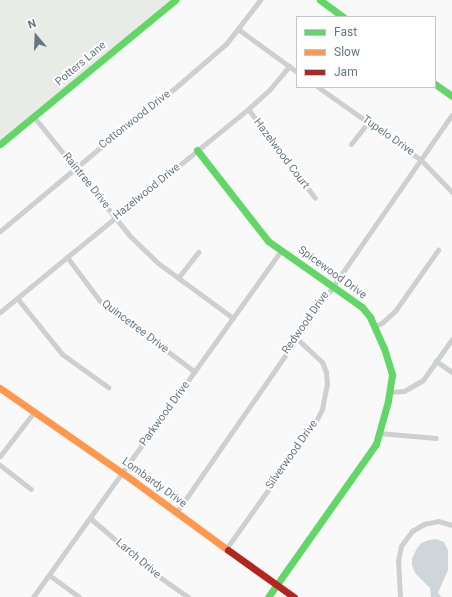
<!DOCTYPE html>
<html>
<head>
<meta charset="utf-8">
<style>
  body { margin:0 }
  #map { position:relative; width:452px; height:597px; overflow:hidden; background:#f9f9f9; font-family:Roboto,sans-serif }
  div>[style] { position:absolute }
  [style*='--x'] { left:calc(var(--x)*1px); top:calc(var(--y)*1px); width:calc(var(--w)*1px); rotate:calc(var(--a)*1deg) }
  .green>* { inset:0; background:#e8ebe6 }
  .water>* { inset:0; background:#ced6d9 }
  .street>* { height:5px; margin:-2.5px; padding:0 2.5px; transform-origin:2.5px; border-radius:2.5px; background:#cecfd0 }
  .fast>* { height:7px; margin:-3.5px; padding:0 3.5px; transform-origin:3.5px; border-radius:3.5px; background:#63d668 }
  .slow>* { height:7px; margin:-3.5px; padding:0 3.5px; transform-origin:3.5px; border-radius:3.5px; background:#ff974d }
  .jam>* { height:7px; margin:-3.5px; padding:0 3.5px; transform-origin:3.5px; border-radius:3.5px; background:#b3261e }
  span { translate:-50% -50%; white-space:nowrap; text-align:center; line-height:1.15; -webkit-text-stroke:4px #fff; paint-order:stroke }
  .street-label { font-size:11px; color:#657683 }
  .legend { position:absolute; left:296px; top:16px; width:140px; height:72px; box-sizing:border-box; background:#fff; border:1px solid #c1c8cd; margin:0; padding:5px 7px; list-style:none; font-size:12px; color:#657683 }
  .legend li { display:flex; align-items:center; gap:8px; height:20px }
  .legend b { width:20px; border:1px solid #c1c8cd }
  .north { position:absolute; left:16px; top:16px; width:40px; height:40px; -webkit-text-stroke:3px #fff; paint-order:stroke; rotate:341deg; font-size:11px; font-weight:700; line-height:16px; text-align:center; color:#657683 }
  .north::after { content:''; display:block; margin:auto; width:14px; height:18px; background:#657683; clip-path:polygon(50% 0,100% 100%,50% 72%,0 100%) }
</style>
</head>
<body>
<div id="map">
  <div class="green">
    <i style="clip-path:polygon(0 0,171px 0,0 143px)"></i>
  </div>
  <div class="water">
    <i style="clip-path:polygon(436px 539px,444px 542px,448px 550px,448px 570px,438px 593px,442px 597px,431px 597px,430px 588px,415px 573px,412px 565px,412px 559px,416px 550px,421px 543px,429px 540px)"></i>
  </div>
  <div class="street">
    <i style="--x:238;--y:29;--w:73;--a:36.1"></i>
    <i style="--x:318;--y:87;--w:126;--a:35.3"></i>
    <i style="--x:421;--y:160;--w:45;--a:45.9"></i>
    <i style="--x:248;--y:109;--w:111;--a:53"></i>
    <i style="--x:34;--y:117;--w:154;--a:51.1"></i>
    <i style="--x:131;--y:237;--w:37;--a:44"></i>
    <i style="--x:158;--y:263;--w:93;--a:36.3"></i>
    <i style="--x:351;--y:144;--w:28;--a:-52"></i>
    <i style="--x:0;--y:231;--w:141;--a:-39.8"></i>
    <i style="--x:108;--y:141;--w:85;--a:-38.3"></i>
    <i style="--x:175;--y:88;--w:67;--a:-40.8"></i>
    <i style="--x:226;--y:44;--w:56;--a:-52.3"></i>
    <i style="--x:67;--y:257;--w:54;--a:53.3"></i>
    <i style="--x:99;--y:300;--w:24;--a:42"></i>
    <i style="--x:117;--y:316;--w:40;--a:34"></i>
    <i style="--x:150;--y:338;--w:56;--a:37.1"></i>
    <i style="--x:178;--y:278;--w:33;--a:-52"></i>
    <i style="--x:17;--y:298;--w:72;--a:51.2"></i>
    <i style="--x:62;--y:354;--w:57;--a:35.7"></i>
    <i style="--x:0;--y:312;--w:320;--a:-39.3"></i>
    <i style="--x:248;--y:109;--w:30;--a:-42"></i>
    <i style="--x:270;--y:89;--w:30;--a:-50"></i>
    <i style="--x:374;--y:327;--w:10;--a:-29"></i>
    <i style="--x:383;--y:322;--w:16;--a:-43"></i>
    <i style="--x:395;--y:311;--w:75;--a:-54.8"></i>
    <i style="--x:436;--y:361;--w:19;--a:35"></i>
    <i style="--x:389;--y:392;--w:15;--a:-4"></i>
    <i style="--x:404;--y:391;--w:22;--a:-30"></i>
    <i style="--x:423;--y:380;--w:50;--a:-54.7"></i>
    <i style="--x:379;--y:433;--w:57;--a:5"></i>
    <i style="--x:0;--y:456;--w:56;--a:-52.3"></i>
    <i style="--x:0;--y:465;--w:39;--a:38"></i>
    <i style="--x:176;--y:513;--w:484;--a:-55.3"></i>
    <i style="--x:90;--y:518;--w:84;--a:40.7"></i>
    <i style="--x:154;--y:573;--w:42;--a:35.2"></i>
    <i style="--x:226;--y:549;--w:152;--a:-54.6"></i>
    <i style="--x:314;--y:425;--w:18;--a:-63"></i>
    <i style="--x:322;--y:409;--w:25;--a:-79"></i>
    <i style="--x:327;--y:384;--w:12;--a:-95"></i>
    <i style="--x:326;--y:372;--w:11;--a:-112"></i>
    <i style="--x:322;--y:362;--w:35;--a:-137"></i>
    <i style="--x:49;--y:575;--w:37;--a:36"></i>
    <i style="--x:33;--y:597;--w:427;--a:-54.4"></i>
    <i style="--x:400;--y:597;--w:36;--a:-93"></i>
    <i style="--x:398;--y:561;--w:15;--a:-79"></i>
    <i style="--x:401;--y:546;--w:19;--a:-54"></i>
    <i style="--x:412;--y:531;--w:14;--a:-30"></i>
    <i style="--x:424;--y:524;--w:14;--a:-12"></i>
    <i style="--x:438;--y:521;--w:15;--a:16"></i>
  </div>
  <div class="fast">
    <i style="--x:320;--y:0;--w:29;--a:36"></i>
    <i style="--x:435;--y:84;--w:21;--a:35"></i>
    <i style="--x:0;--y:144;--w:227;--a:-39.4"></i>
    <i style="--x:197;--y:150;--w:115;--a:52"></i>
    <i style="--x:268;--y:241;--w:115;--a:35.1"></i>
    <i style="--x:362;--y:307;--w:13;--a:51"></i>
    <i style="--x:370;--y:317;--w:34;--a:66"></i>
    <i style="--x:384;--y:348;--w:28;--a:73"></i>
    <i style="--x:392;--y:375;--w:26;--a:99"></i>
    <i style="--x:388;--y:401;--w:45;--a:105.6"></i>
    <i style="--x:376;--y:444;--w:187;--a:125.2"></i>
  </div>
  <div class="slow">
    <i style="--x:0;--y:388;--w:165;--a:34.8"></i>
    <i style="--x:135;--y:482;--w:115;--a:36.2"></i>
  </div>
  <div class="jam">
    <i style="--x:228;--y:550;--w:81;--a:35.5"></i>
  </div>
  <div class="street-label">
    <span style="left:81px;top:64px;rotate:-40deg">Potters Lane</span>
    <span style="left:135px;top:120px;rotate:-38deg">Cottonwood Drive</span>
    <span style="left:388px;top:136px;rotate:35deg">Tupelo Drive</span>
    <span style="left:281px;top:154px;rotate:53deg">Hazelwood Court</span>
    <span style="left:86px;top:181px;rotate:51deg">Raintree Drive</span>
    <span style="left:147px;top:192px;rotate:-39deg">Hazelwood Drive</span>
    <span style="left:332px;top:273px;rotate:36deg">Spicewood Drive</span>
    <span style="left:306px;top:323px;rotate:-55deg">Redwood Drive</span>
    <span style="left:135px;top:327px;rotate:37deg">Quincetree Drive</span>
    <span style="left:165px;top:414px;rotate:-54deg">Parkwood Drive</span>
    <span style="left:292px;top:455px;rotate:-55deg">Silverwood Drive</span>
    <span style="left:154px;top:483px;rotate:36deg">Lombardy Drive</span>
    <span style="left:138px;top:559px;rotate:40deg">Larch Drive</span>
  </div>
  <ul class="legend">
  <li><b style="height:5px;background:#63d668"></b>Fast</li>
  <li><b style="height:5px;background:#ff974d"></b>Slow</li>
  <li><b style="height:5px;background:#b3261e"></b>Jam</li>
  </ul>
  <div class="north">N</div>
</div>
</body>
</html>
